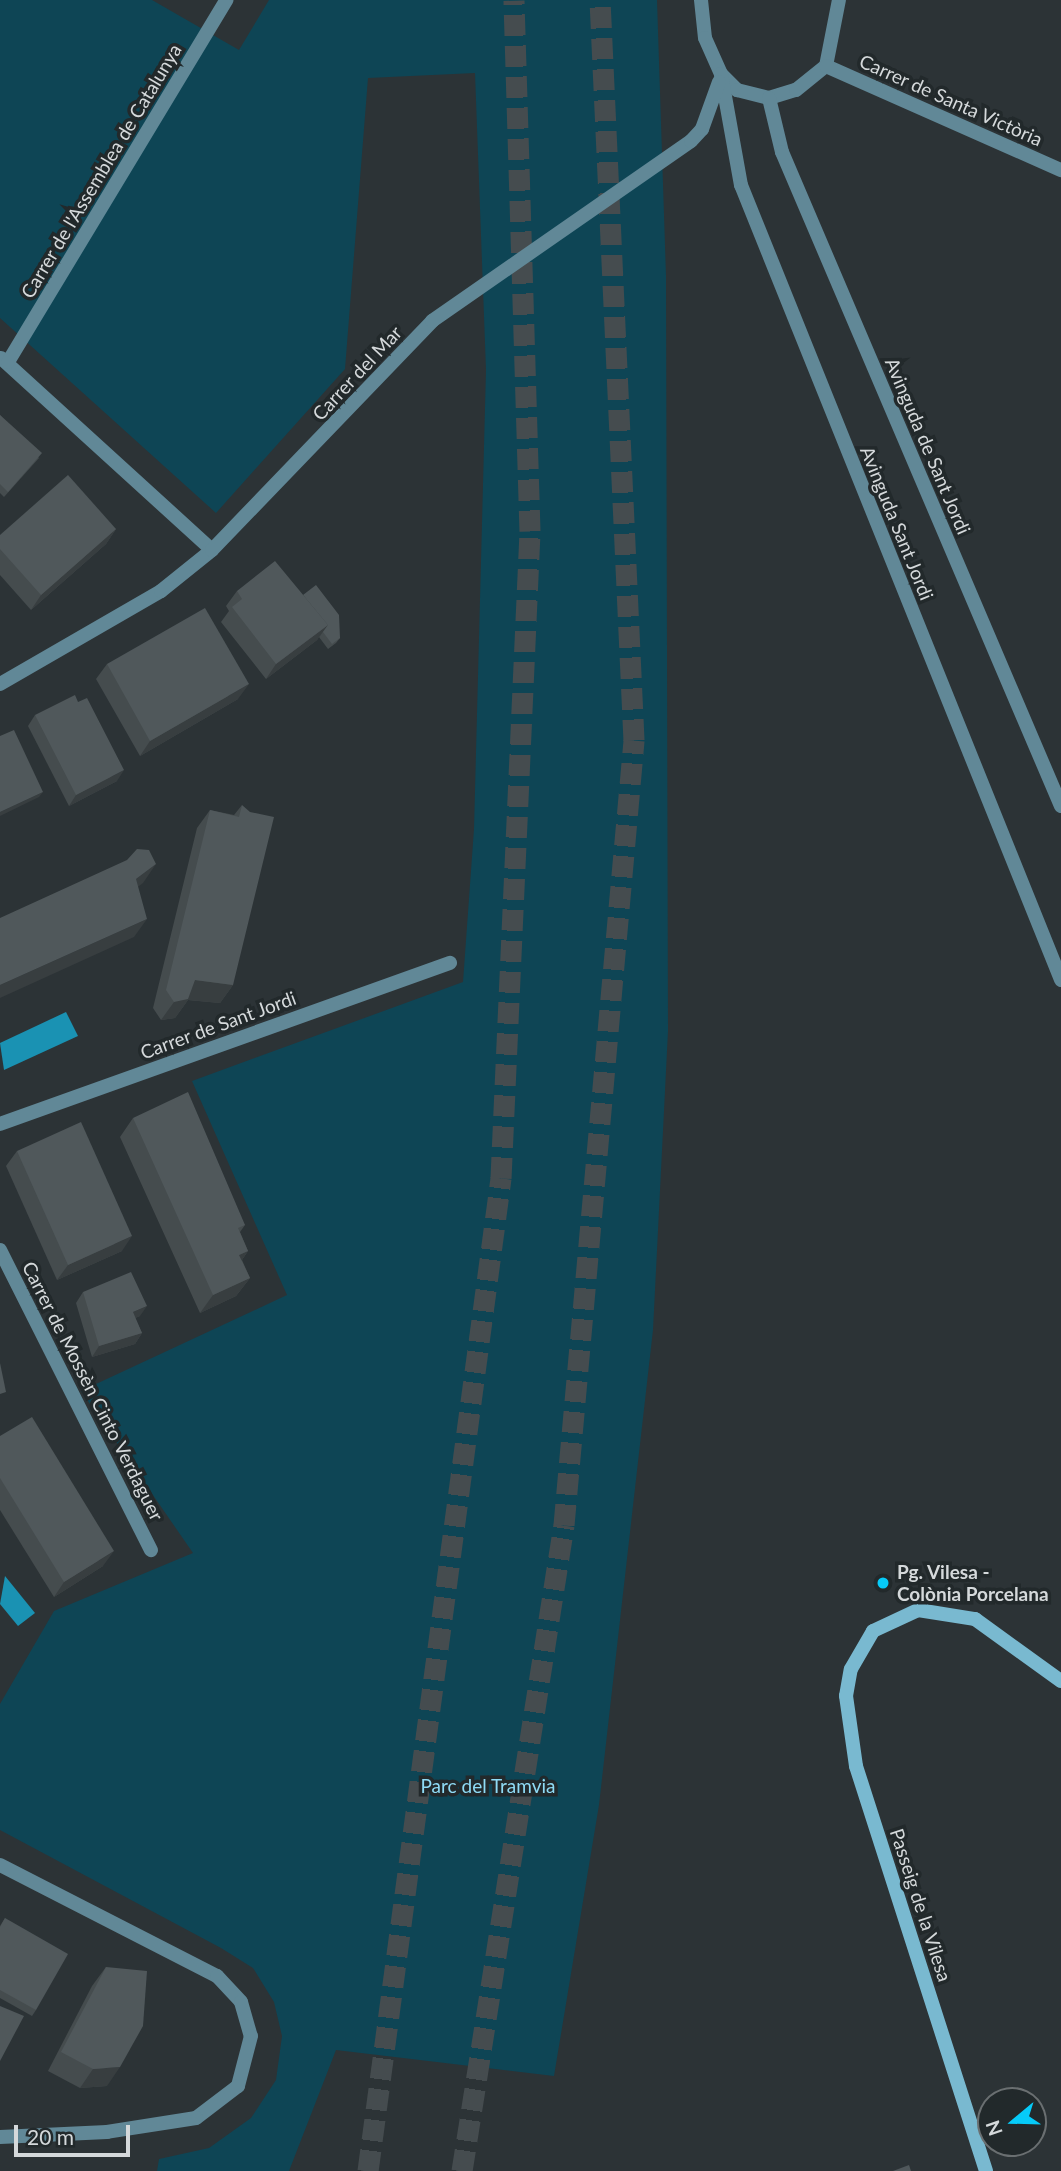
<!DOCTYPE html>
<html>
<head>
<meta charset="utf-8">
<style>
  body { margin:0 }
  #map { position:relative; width:1061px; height:2171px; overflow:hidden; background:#2c3336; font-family:Lato,sans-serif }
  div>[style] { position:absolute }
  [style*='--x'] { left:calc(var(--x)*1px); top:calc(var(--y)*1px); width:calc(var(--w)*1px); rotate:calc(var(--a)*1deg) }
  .green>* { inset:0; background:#0e4555 }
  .water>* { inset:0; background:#1a92b3 }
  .highway-tunnel>* { height:21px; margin-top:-10.5px; transform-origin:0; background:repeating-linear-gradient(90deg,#454c4f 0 21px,transparent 0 31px) }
  .street>* { height:14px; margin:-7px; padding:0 7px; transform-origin:7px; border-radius:7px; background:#618897 }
  .secondary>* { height:14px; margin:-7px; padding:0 7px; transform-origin:7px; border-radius:7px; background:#79b9d0 }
  .wall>* { inset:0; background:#454c4e }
  .shaded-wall>* { inset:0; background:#383e40 }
  .building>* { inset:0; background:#50585b }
  .dots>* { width:19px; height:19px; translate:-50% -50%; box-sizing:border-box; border:4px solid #22292b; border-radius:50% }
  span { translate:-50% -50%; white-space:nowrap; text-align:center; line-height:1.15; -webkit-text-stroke:7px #22292b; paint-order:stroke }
  .street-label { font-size:19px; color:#d5d9db }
  .poi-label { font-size:19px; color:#d5d9db; font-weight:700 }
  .left { translate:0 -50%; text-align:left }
  .park-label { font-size:19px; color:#8fdbf5 }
  .north { position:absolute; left:977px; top:2087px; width:70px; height:70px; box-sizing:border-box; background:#22292b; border:2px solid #6a6f71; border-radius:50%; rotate:251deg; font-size:19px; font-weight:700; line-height:28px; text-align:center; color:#d5d9db }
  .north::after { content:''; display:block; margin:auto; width:24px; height:32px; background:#06cbf9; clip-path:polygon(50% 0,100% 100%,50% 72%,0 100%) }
  .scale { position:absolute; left:14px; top:2125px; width:116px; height:32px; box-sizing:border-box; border:4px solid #d5d9db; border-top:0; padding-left:9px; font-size:21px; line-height:24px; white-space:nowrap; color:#d5d9db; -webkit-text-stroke:5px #22292b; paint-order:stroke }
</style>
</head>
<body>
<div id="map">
  <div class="green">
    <i style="clip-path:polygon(0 0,152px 0,239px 50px,269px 0,657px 0,666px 276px,668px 1031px,653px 1330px,599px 1805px,554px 2076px,336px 2050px,289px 2171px,157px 2171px,159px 2159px,209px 2148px,251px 2118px,276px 2080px,282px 2036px,274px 2002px,253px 1968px,221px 1948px,0 1830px,0 1704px,54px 1611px,193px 1553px,81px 1391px,287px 1295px,192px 1081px,463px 982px,474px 829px,486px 370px,475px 73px,368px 78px,345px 369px,216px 513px,0 318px)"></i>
  </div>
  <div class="water">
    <i style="clip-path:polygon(66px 1012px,78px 1036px,4px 1070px,0 1043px)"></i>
    <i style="clip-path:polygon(5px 1576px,35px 1613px,18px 1626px,0 1604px)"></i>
  </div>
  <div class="highway-tunnel">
    <i style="--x:368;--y:2171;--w:1002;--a:-82.37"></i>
    <i style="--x:501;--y:1178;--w:648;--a:-87.43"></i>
    <i style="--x:530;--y:531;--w:531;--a:-91.73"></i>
    <i style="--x:462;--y:2171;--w:654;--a:-81.03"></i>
    <i style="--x:564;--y:1525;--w:788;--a:-84.9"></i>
    <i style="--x:634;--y:740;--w:741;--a:-92.63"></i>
  </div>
  <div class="street">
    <i style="--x:701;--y:0;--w:38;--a:84"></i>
    <i style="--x:705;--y:38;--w:39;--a:66"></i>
    <i style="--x:721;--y:74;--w:23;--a:45"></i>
    <i style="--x:737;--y:90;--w:33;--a:14"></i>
    <i style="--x:769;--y:98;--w:28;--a:-17"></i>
    <i style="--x:796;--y:90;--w:38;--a:-39"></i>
    <i style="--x:826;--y:66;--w:67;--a:-78.9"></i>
    <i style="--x:826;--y:66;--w:257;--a:23.9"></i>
    <i style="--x:721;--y:74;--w:113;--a:79.8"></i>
    <i style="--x:741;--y:185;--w:857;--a:68.07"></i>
    <i style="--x:769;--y:98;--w:56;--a:76.5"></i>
    <i style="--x:782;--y:152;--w:711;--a:66.9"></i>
    <i style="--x:1;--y:358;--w:285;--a:42.3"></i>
    <i style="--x:8;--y:362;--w:423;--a:-58.9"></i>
    <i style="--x:0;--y:684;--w:186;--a:-30"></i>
    <i style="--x:161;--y:591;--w:65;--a:-38.8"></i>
    <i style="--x:212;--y:550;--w:318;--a:-46.1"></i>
    <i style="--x:432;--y:321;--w:315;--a:-34.8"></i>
    <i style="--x:691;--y:141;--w:16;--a:-47"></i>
    <i style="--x:702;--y:129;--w:50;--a:-70.1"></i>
    <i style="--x:0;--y:1124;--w:478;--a:-19.7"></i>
    <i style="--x:0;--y:1250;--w:336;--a:63.3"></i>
    <i style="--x:0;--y:1865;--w:244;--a:27.1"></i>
    <i style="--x:217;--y:1976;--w:35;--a:47"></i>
    <i style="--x:241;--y:2002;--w:35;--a:74"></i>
    <i style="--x:251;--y:2036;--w:52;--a:104.6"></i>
    <i style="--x:238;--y:2086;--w:53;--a:142.7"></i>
    <i style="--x:196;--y:2118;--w:90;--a:171.1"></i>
    <i style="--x:107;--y:2132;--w:107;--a:177.3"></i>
  </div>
  <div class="secondary">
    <i style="--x:986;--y:2171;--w:425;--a:-107.8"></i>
    <i style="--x:856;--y:1766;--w:71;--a:-98.1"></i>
    <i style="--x:846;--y:1696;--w:27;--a:-80"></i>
    <i style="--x:851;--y:1669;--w:44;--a:-59.9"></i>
    <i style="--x:873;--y:1631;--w:50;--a:-25"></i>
    <i style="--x:918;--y:1610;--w:58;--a:9"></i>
    <i style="--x:975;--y:1619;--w:106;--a:35.8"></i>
  </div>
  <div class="wall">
    <i style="clip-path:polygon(0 415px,39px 458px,4px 497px,0 493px)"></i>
    <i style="clip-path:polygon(116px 529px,106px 544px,31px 610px,0 575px,0 535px)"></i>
    <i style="clip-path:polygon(237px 591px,303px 595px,340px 638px,336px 643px,328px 649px,319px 637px,317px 640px,266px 679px,221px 622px,229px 611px,226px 606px)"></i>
    <i style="clip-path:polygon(107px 664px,238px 699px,140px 756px,96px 679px)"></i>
    <i style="clip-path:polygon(35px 715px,117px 781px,69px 806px,28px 726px)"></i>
    <i style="clip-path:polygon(242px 805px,233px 985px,220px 1003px,188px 1000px,175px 1018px,161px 1020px,153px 1008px,197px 828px,210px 810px,234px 815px)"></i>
    <i style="clip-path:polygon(133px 1118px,245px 1225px,240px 1232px,248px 1251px,242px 1260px,250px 1278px,236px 1296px,200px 1313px,120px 1137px)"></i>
    <i style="clip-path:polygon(17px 1151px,122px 1251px,57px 1280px,6px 1166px)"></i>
    <i style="clip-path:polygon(83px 1292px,140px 1316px,135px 1318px,142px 1333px,135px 1344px,92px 1357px,76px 1303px)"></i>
    <i style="clip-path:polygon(0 1436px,103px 1566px,54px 1597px,0 1510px)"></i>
    <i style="clip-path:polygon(5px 1918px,36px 2010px,32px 2016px,0 1998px,0 1926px)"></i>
    <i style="clip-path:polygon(106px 1967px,107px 2086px,80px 2088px,48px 2071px,92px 1986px)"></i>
  </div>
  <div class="shaded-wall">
    <i style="clip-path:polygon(116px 529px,106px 544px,31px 610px,41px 595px)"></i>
    <i style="clip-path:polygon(328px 625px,317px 640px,266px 679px,276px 664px)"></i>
    <i style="clip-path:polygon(249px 684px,238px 699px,140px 756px,150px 741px)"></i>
    <i style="clip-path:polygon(124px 770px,117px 781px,69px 806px,76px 795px)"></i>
    <i style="clip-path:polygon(43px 792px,39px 797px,0 816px,0 812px)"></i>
    <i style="clip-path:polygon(156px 864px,143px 883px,123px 898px,136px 879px)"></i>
    <i style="clip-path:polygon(147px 919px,134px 937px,0 998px,0 985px)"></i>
    <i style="clip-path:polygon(195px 980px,233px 985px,220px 1003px,188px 1000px,175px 1018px,161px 1020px,174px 1002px)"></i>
    <i style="clip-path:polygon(132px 1236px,122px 1251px,57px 1280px,68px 1265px)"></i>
    <i style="clip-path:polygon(248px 1251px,235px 1270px,239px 1255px)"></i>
    <i style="clip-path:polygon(250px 1278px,236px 1296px,200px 1313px,213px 1295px)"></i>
    <i style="clip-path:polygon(147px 1306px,140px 1316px,125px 1323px,133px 1312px)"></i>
    <i style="clip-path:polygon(142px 1333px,135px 1344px,92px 1357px,99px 1346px)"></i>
    <i style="clip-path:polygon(114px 1551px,103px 1566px,54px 1597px,64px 1582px)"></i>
    <i style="clip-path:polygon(120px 2067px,107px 2086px,80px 2088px,93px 2069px)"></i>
  </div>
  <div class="building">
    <i style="clip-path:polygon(0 415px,42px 453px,8px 492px,0 484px)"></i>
    <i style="clip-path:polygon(68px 475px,116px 529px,41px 595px,0 549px,0 535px)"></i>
    <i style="clip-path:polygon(275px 561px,328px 625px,276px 664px,232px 607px,242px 599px,237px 591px)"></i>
    <i style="clip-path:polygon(316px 585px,339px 615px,340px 638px,332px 644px,323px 632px,328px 625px,303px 595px)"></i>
    <i style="clip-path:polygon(205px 608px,249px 684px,150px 741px,107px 664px)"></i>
    <i style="clip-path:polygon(75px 695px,78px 702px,87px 698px,124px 770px,76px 795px,35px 715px)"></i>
    <i style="clip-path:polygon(14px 730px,43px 792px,0 812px,0 736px)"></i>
    <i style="clip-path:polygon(242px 805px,250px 812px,274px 817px,233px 985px,195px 980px,188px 999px,174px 1002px,166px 990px,210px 810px,239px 817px)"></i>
    <i style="clip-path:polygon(137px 849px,149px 850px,156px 864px,136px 879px,147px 919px,0 985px,0 918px,127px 860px)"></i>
    <i style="clip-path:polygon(188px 1092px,245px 1225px,238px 1228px,248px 1251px,239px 1255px,250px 1278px,213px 1295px,133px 1118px)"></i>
    <i style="clip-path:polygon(81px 1122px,132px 1236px,68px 1265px,17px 1151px)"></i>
    <i style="clip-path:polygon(131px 1272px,147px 1306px,133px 1312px,142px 1333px,99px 1346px,83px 1292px)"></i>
    <i style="clip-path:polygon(0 1363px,6px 1392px,0 1394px)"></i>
    <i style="clip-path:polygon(32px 1417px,114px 1551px,64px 1582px,0 1478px,0 1436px)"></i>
    <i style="clip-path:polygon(5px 1918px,68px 1954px,36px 2010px,0 1990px,0 1927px)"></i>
    <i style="clip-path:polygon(106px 1967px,147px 1971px,143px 2026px,120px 2067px,93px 2069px,61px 2052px)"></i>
    <i style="clip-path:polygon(0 2006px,24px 2016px,0 2061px)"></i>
    <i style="clip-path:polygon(909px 2165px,911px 2171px,893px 2171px)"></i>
  </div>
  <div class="dots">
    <i style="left:883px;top:1583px;background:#06cbf9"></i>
  </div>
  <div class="street-label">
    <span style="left:951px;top:100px;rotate:24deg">Carrer de Santa Victòria</span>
    <span style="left:101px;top:171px;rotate:-59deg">Carrer de l'Assemblea de Catalunya</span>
    <span style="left:357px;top:373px;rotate:-47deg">Carrer del Mar</span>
    <span style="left:928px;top:446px;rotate:67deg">Avinguda de Sant Jordi</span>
    <span style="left:897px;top:523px;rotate:68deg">Avinguda Sant Jordi</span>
    <span style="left:218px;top:1025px;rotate:-20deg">Carrer de Sant Jordi</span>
    <span style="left:93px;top:1391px;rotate:63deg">Carrer de Mossèn Cinto Verdaguer</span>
    <span style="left:921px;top:1905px;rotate:72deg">Passeig de la Vilesa</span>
  </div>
  <div class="poi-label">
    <span class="left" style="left:897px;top:1583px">Pg. Vilesa -<br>Colònia Porcelana</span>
  </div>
  <div class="park-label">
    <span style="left:488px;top:1786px">Parc del Tramvia</span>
  </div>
  <div class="north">N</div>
  <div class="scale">20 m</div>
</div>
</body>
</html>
